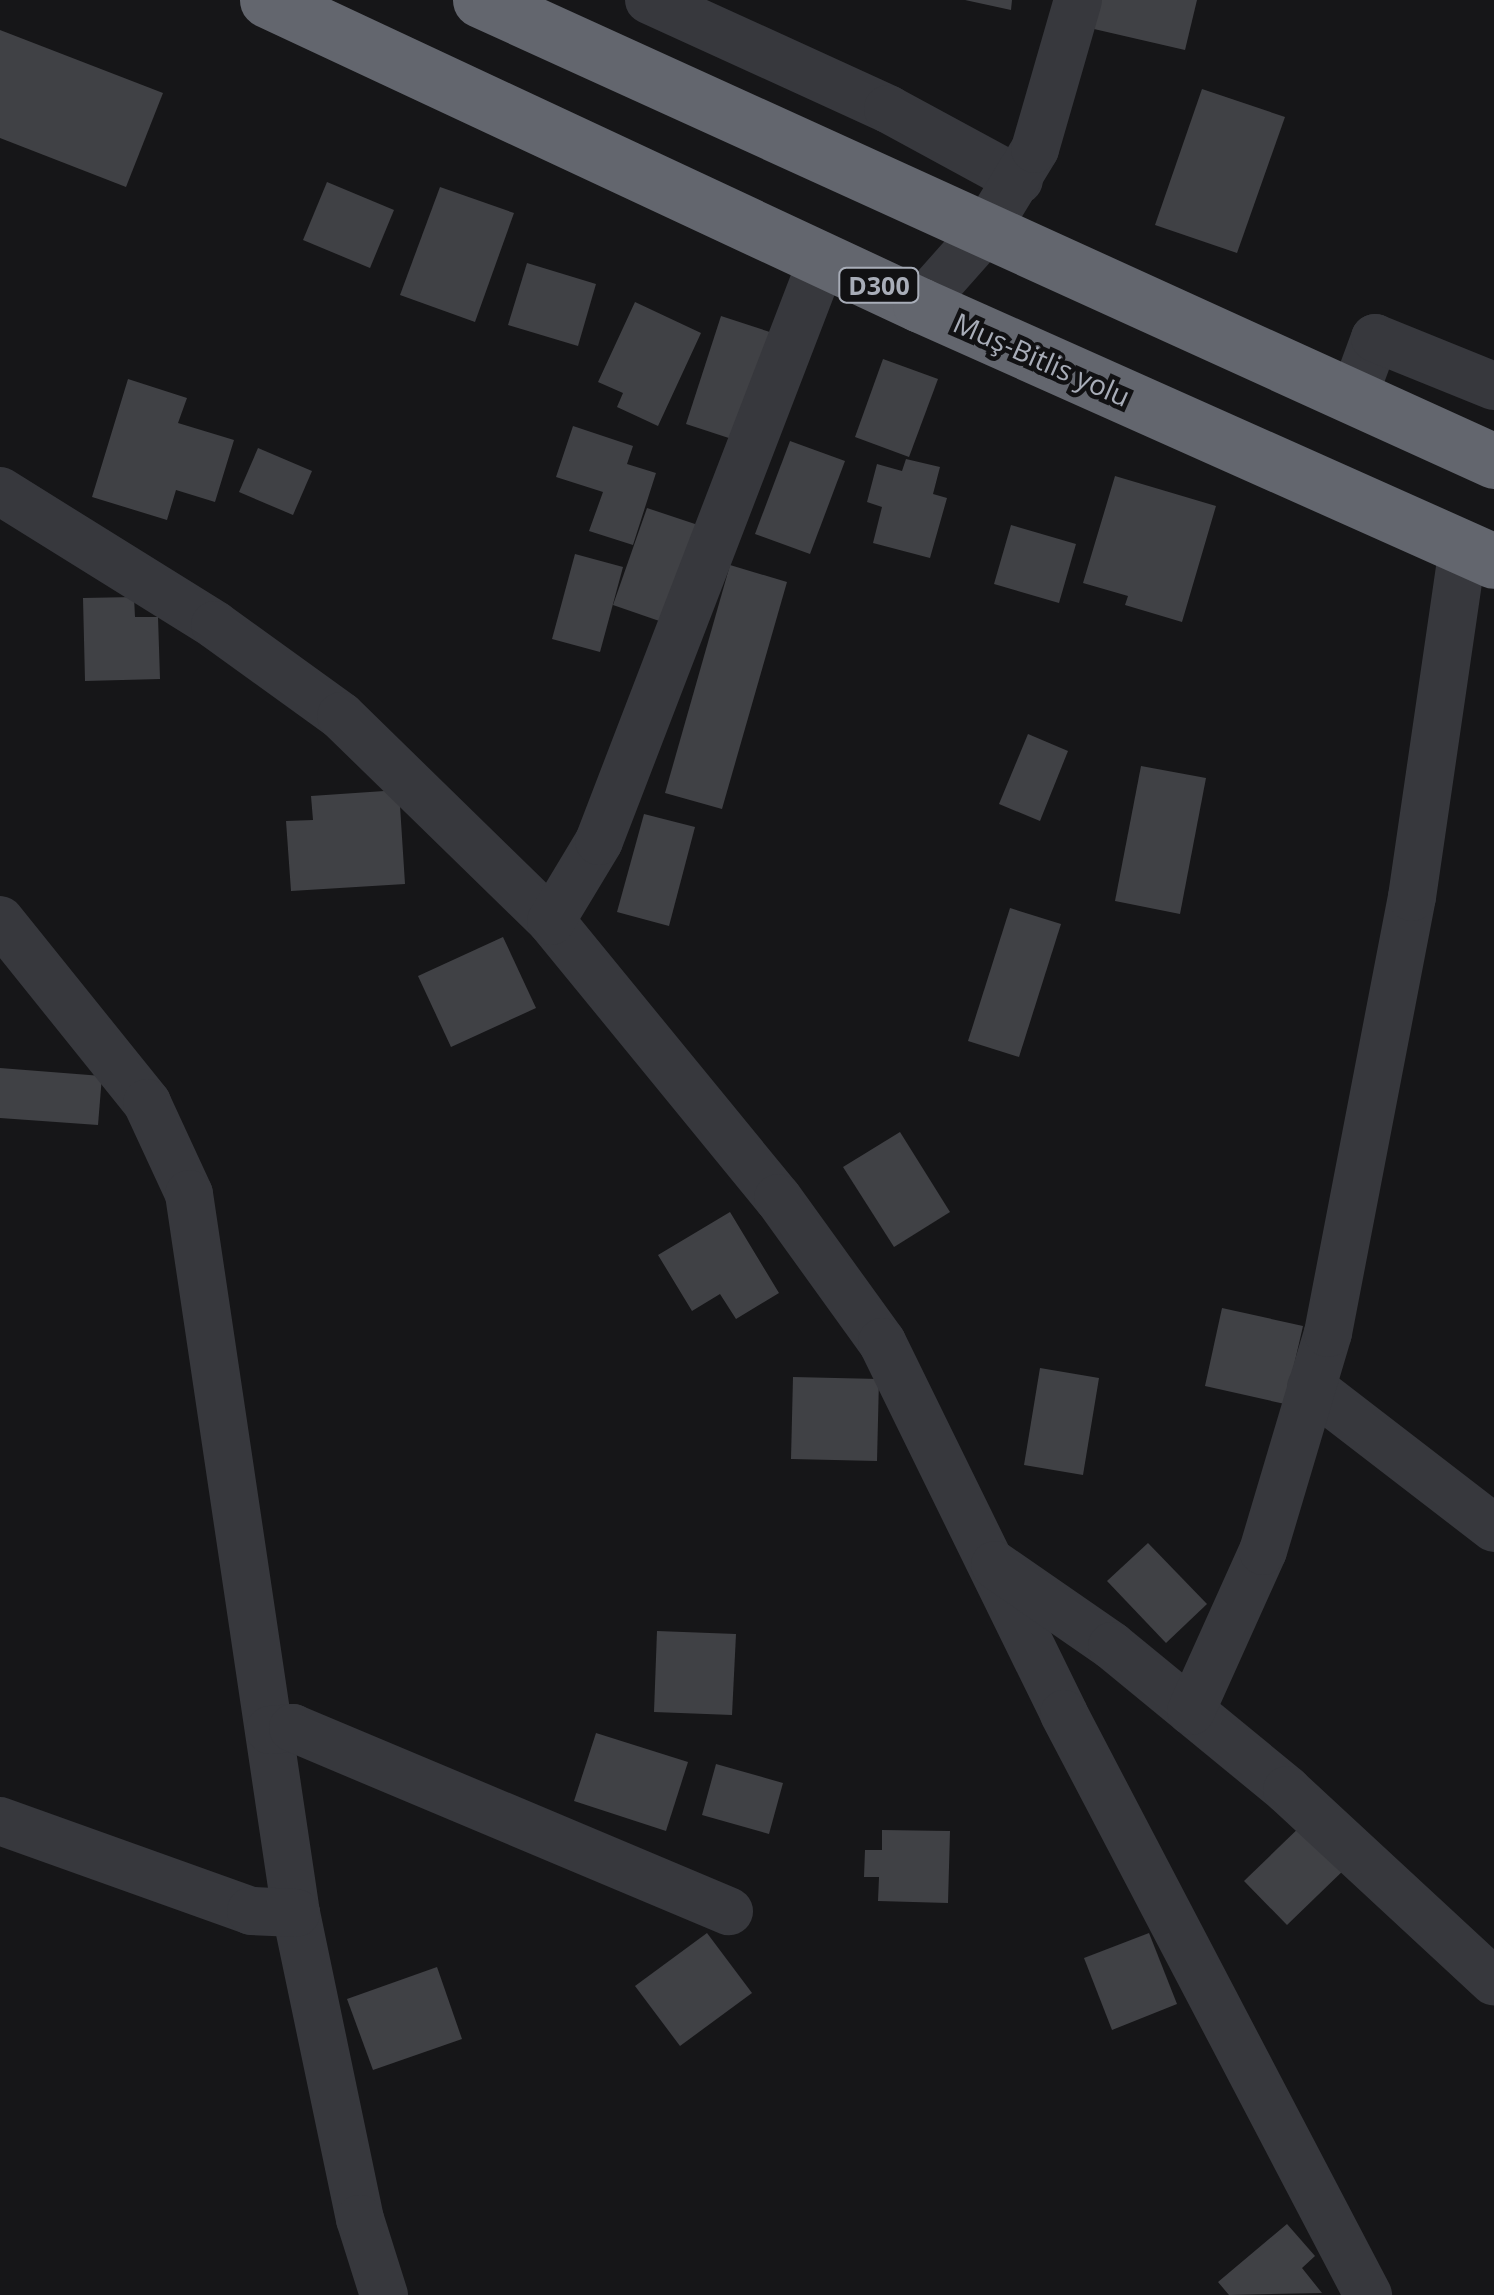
<!DOCTYPE html>
<html>
<head>
<meta charset="utf-8">
<style>
  body { margin:0 }
  #map { position:relative; width:1494px; height:2295px; overflow:hidden; background:#161618; font-family:"Open Sans",sans-serif }
  div>[style] { position:absolute }
  [style*='--x'] { left:calc(var(--x)*1px); top:calc(var(--y)*1px); width:calc(var(--w)*1px); rotate:calc(var(--a)*1deg) }
  .building>* { inset:0; background:#404145 }
  .minor>* { height:48px; margin:-24px; padding:0 24px; transform-origin:24px; border-radius:24px; background:#37383d }
  .highway>* { height:55px; margin:-27.5px; padding:0 27.5px; transform-origin:27.5px; border-radius:27.5px; background:#63666e }
  span { translate:-50% -50%; white-space:nowrap; text-align:center; line-height:1.15; -webkit-text-stroke:9px #111113; paint-order:stroke }
  .shield-label span { padding:2px 8px; background:#111113; border:2px solid; border-radius:8px; -webkit-text-stroke-width:0 }
  .shield-label { font-size:25px; color:#a8adb8; font-weight:700 }
  .street-label { font-size:28px; color:#a8adb8 }
</style>
</head>
<body>
<div id="map">
  <div class="building">
    <i style="clip-path:polygon(965px 0,1012px 0,1011px 10px)"></i>
    <i style="clip-path:polygon(1101px 0,1197px 0,1185px 50px,1094px 29px)"></i>
    <i style="clip-path:polygon(0 30px,163px 93px,126px 187px,0 138px)"></i>
    <i style="clip-path:polygon(1202px 89px,1285px 117px,1237px 253px,1155px 225px)"></i>
    <i style="clip-path:polygon(327px 182px,394px 210px,370px 268px,303px 240px)"></i>
    <i style="clip-path:polygon(440px 187px,514px 213px,475px 322px,400px 295px)"></i>
    <i style="clip-path:polygon(527px 263px,596px 284px,578px 346px,508px 325px)"></i>
    <i style="clip-path:polygon(635px 302px,701px 333px,658px 426px,617px 407px,623px 393px,598px 382px)"></i>
    <i style="clip-path:polygon(721px 316px,773px 333px,738px 441px,686px 424px)"></i>
    <i style="clip-path:polygon(883px 359px,938px 379px,909px 457px,855px 437px)"></i>
    <i style="clip-path:polygon(128px 379px,187px 398px,178px 423px,234px 440px,215px 502px,176px 490px,167px 520px,92px 497px)"></i>
    <i style="clip-path:polygon(573px 426px,633px 446px,627px 464px,656px 473px,633px 545px,589px 531px,603px 492px,556px 477px)"></i>
    <i style="clip-path:polygon(790px 441px,845px 461px,810px 554px,755px 534px)"></i>
    <i style="clip-path:polygon(258px 448px,312px 471px,293px 515px,239px 492px)"></i>
    <i style="clip-path:polygon(906px 459px,940px 467px,933px 494px,947px 498px,930px 558px,873px 543px,882px 507px,867px 502px,877px 464px,902px 471px)"></i>
    <i style="clip-path:polygon(1115px 476px,1216px 506px,1182px 622px,1125px 605px,1128px 596px,1083px 583px)"></i>
    <i style="clip-path:polygon(647px 508px,701px 526px,668px 624px,613px 605px)"></i>
    <i style="clip-path:polygon(1011px 525px,1076px 544px,1059px 603px,994px 584px)"></i>
    <i style="clip-path:polygon(575px 554px,623px 567px,600px 652px,552px 639px)"></i>
    <i style="clip-path:polygon(730px 565px,787px 582px,722px 809px,665px 793px)"></i>
    <i style="clip-path:polygon(134px 597px,135px 617px,158px 617px,160px 679px,85px 681px,83px 598px)"></i>
    <i style="clip-path:polygon(1028px 734px,1068px 751px,1040px 821px,999px 804px)"></i>
    <i style="clip-path:polygon(1141px 766px,1206px 778px,1180px 914px,1115px 901px)"></i>
    <i style="clip-path:polygon(399px 790px,405px 884px,291px 891px,286px 821px,313px 820px,311px 796px)"></i>
    <i style="clip-path:polygon(644px 814px,695px 827px,669px 926px,617px 912px)"></i>
    <i style="clip-path:polygon(1010px 908px,1061px 924px,1019px 1057px,968px 1041px)"></i>
    <i style="clip-path:polygon(503px 937px,536px 1008px,451px 1047px,418px 976px)"></i>
    <i style="clip-path:polygon(0 1068px,102px 1076px,98px 1125px,0 1118px)"></i>
    <i style="clip-path:polygon(900px 1132px,950px 1212px,894px 1247px,843px 1167px)"></i>
    <i style="clip-path:polygon(730px 1212px,779px 1293px,736px 1319px,720px 1294px,692px 1311px,658px 1255px)"></i>
    <i style="clip-path:polygon(1222px 1308px,1303px 1326px,1285px 1404px,1205px 1386px)"></i>
    <i style="clip-path:polygon(1040px 1368px,1099px 1378px,1083px 1475px,1024px 1465px)"></i>
    <i style="clip-path:polygon(793px 1377px,879px 1379px,877px 1461px,791px 1459px)"></i>
    <i style="clip-path:polygon(1148px 1543px,1207px 1604px,1166px 1643px,1107px 1581px)"></i>
    <i style="clip-path:polygon(657px 1631px,736px 1634px,732px 1715px,654px 1712px)"></i>
    <i style="clip-path:polygon(596px 1733px,688px 1762px,666px 1831px,574px 1801px)"></i>
    <i style="clip-path:polygon(716px 1764px,783px 1783px,769px 1834px,702px 1815px)"></i>
    <i style="clip-path:polygon(1306px 1821px,1349px 1865px,1287px 1925px,1244px 1881px)"></i>
    <i style="clip-path:polygon(882px 1830px,950px 1831px,948px 1903px,878px 1901px,879px 1877px,864px 1877px,865px 1850px,882px 1850px)"></i>
    <i style="clip-path:polygon(707px 1933px,752px 1993px,680px 2046px,635px 1986px)"></i>
    <i style="clip-path:polygon(1149px 1933px,1177px 2004px,1112px 2030px,1084px 1958px)"></i>
    <i style="clip-path:polygon(437px 1967px,462px 2039px,373px 2070px,347px 1999px)"></i>
    <i style="clip-path:polygon(1287px 2224px,1315px 2256px,1302px 2268px,1322px 2293px,1229px 2295px,1218px 2282px)"></i>
  </div>
  <div class="minor">
    <i style="--x:649;--y:0;--w:263;--a:24.5"></i>
    <i style="--x:888;--y:109;--w:149;--a:28.5"></i>
    <i style="--x:920;--y:305;--w:96;--a:-48.4"></i>
    <i style="--x:984;--y:233;--w:98;--a:-58.7"></i>
    <i style="--x:1035;--y:149;--w:155;--a:-73.9"></i>
    <i style="--x:1353;--y:398;--w:64;--a:-69.9"></i>
    <i style="--x:1375;--y:338;--w:128;--a:22"></i>
    <i style="--x:0;--y:491;--w:253;--a:31.9"></i>
    <i style="--x:215;--y:625;--w:155;--a:35.8"></i>
    <i style="--x:341;--y:716;--w:293;--a:44.3"></i>
    <i style="--x:551;--y:921;--w:358;--a:50.7"></i>
    <i style="--x:778;--y:1198;--w:178;--a:54.2"></i>
    <i style="--x:882;--y:1342;--w:414;--a:63.9"></i>
    <i style="--x:1064;--y:1714;--w:656;--a:62.38"></i>
    <i style="--x:0;--y:920;--w:235;--a:51.2"></i>
    <i style="--x:147;--y:1103;--w:100;--a:65.2"></i>
    <i style="--x:189;--y:1194;--w:727;--a:81.54"></i>
    <i style="--x:296;--y:1913;--w:313;--a:78.2"></i>
    <i style="--x:360;--y:2219;--w:80;--a:72.5"></i>
    <i style="--x:551;--y:921;--w:93;--a:-59"></i>
    <i style="--x:599;--y:841;--w:625;--a:-68.98"></i>
    <i style="--x:1311;--y:1387;--w:231;--a:37.6"></i>
    <i style="--x:995;--y:1565;--w:142;--a:34.7"></i>
    <i style="--x:1112;--y:1646;--w:227;--a:39.4"></i>
    <i style="--x:1287;--y:1790;--w:282;--a:42.8"></i>
    <i style="--x:1191;--y:1711;--w:175;--a:-65.8"></i>
    <i style="--x:1263;--y:1551;--w:227;--a:-73.4"></i>
    <i style="--x:1328;--y:1333;--w:444;--a:-79.1"></i>
    <i style="--x:1412;--y:897;--w:354;--a:-81.7"></i>
    <i style="--x:270;--y:1730;--w:23;--a:-5"></i>
    <i style="--x:293;--y:1728;--w:473;--a:22.8"></i>
    <i style="--x:0;--y:1821;--w:267;--a:19.7"></i>
    <i style="--x:251;--y:1911;--w:45;--a:2.5"></i>
  </div>
  <div class="highway">
    <i style="--x:267;--y:0;--w:721;--a:25.04"></i>
    <i style="--x:920;--y:305;--w:628;--a:24.04"></i>
    <i style="--x:480;--y:0;--w:1114;--a:24.45"></i>
  </div>
  <div class="shield-label">
    <span style="left:879px;top:285px">D300</span>
  </div>
  <div class="street-label">
    <span style="left:1042px;top:359px;rotate:24deg">Muş-Bitlis yolu</span>
  </div>
</div>
</body>
</html>
